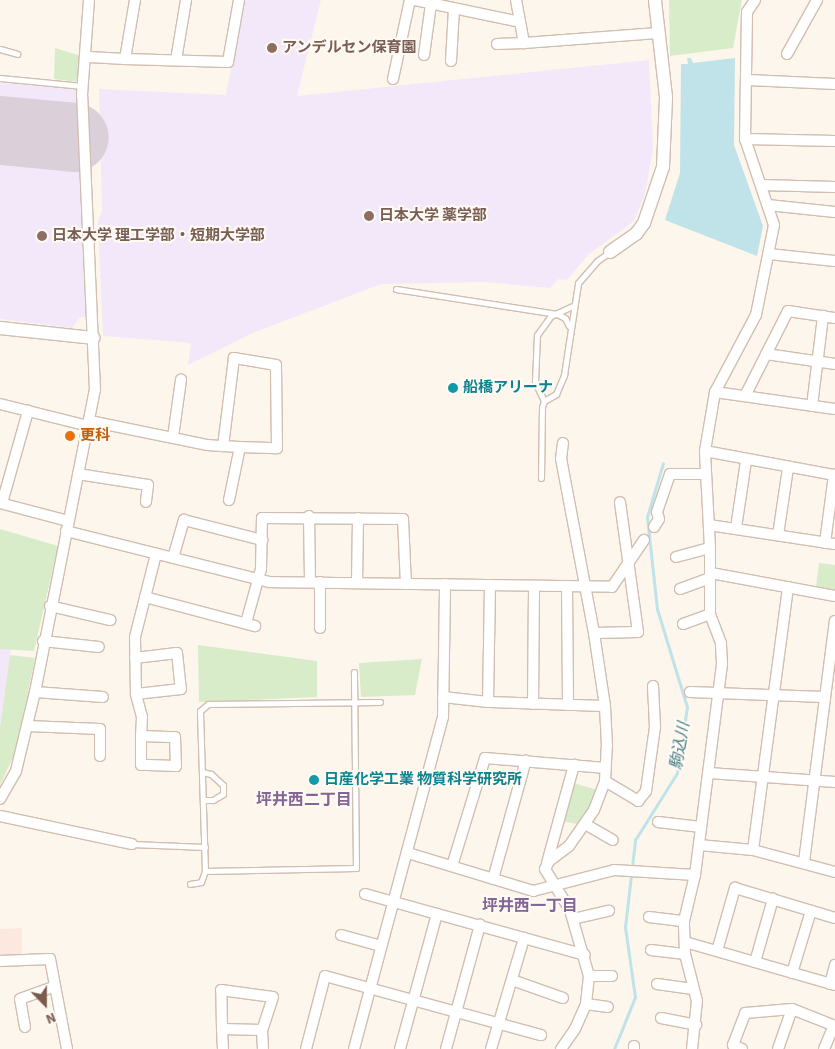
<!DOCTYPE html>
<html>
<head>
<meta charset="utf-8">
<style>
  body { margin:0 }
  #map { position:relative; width:835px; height:1049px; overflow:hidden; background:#fdf6ec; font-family:"Source Sans 3","Noto Sans JP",sans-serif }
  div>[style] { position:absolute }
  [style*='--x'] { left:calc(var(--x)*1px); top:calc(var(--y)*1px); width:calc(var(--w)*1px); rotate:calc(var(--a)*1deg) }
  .commercial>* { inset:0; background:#fde8e0 }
  .education>* { inset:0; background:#f3e8fa }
  .green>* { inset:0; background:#d8ecc9 }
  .water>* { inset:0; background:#bfe3e8 }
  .stream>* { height:3px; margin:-1.5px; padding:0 1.5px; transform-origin:1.5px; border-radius:1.5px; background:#bfe3e8 }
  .runway>* { height:69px; margin:-34.5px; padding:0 34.5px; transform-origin:34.5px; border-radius:34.5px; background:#dbcfda }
  .roads { filter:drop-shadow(1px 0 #d1beb0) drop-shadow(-1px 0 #d1beb0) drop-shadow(0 1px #d1beb0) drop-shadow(0 -1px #d1beb0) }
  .service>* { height:5px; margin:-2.5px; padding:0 2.5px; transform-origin:2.5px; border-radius:2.5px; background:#fff }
  .minor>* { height:10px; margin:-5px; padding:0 5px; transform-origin:5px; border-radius:5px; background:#fff }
  .tertiary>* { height:12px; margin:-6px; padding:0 6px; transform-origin:6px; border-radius:6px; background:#fff }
  .dots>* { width:14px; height:14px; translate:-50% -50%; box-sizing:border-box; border:2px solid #fffaf3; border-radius:50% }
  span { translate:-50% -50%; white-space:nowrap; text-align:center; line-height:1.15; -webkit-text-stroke:4px #fffaf3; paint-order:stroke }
  .education-label { font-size:15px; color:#785e54; font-weight:700 }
  .left { translate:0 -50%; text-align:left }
  .culture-label { font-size:15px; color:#0d838f; font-weight:700 }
  .food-label { font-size:15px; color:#c56008; font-weight:700 }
  .water-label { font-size:16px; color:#437c86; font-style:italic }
  .neighbourhood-label { font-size:16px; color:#846695; font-weight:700 }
  .north { position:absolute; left:20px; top:979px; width:50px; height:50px; -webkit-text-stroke:4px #fffaf3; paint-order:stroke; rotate:158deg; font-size:14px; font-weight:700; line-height:20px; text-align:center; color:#7a5c4d }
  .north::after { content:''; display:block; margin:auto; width:18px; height:22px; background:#7a5c4d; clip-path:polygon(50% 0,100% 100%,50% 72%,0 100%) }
</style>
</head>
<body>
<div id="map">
  <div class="commercial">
    <i style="clip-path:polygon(22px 928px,22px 955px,0 957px,0 929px)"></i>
  </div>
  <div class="education">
    <i style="clip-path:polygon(243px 0,321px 0,297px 96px,649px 60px,653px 149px,645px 194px,634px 221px,589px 254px,567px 280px,558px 279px,550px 288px,484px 282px,381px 284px,253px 333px,188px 365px,191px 343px,103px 336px,98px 220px,102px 211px,99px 89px,226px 95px)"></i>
    <i style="clip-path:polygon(0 83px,78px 89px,87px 317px,80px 317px,72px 328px,0 319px)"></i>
    <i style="clip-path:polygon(0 649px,11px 649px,0 727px)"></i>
  </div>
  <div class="green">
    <i style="clip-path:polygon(669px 0,742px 0,733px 48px,670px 56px)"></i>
    <i style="clip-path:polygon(55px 48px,81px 56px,79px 82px,54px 79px)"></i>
    <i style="clip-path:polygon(0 529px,58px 546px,34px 651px,0 649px)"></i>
    <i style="clip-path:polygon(819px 563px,835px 565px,835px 590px,816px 587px)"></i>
    <i style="clip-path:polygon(198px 645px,317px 661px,317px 697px,199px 702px)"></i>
    <i style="clip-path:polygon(10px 655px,35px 658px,16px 751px,0 785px,0 727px)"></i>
    <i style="clip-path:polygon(422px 659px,415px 695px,361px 697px,359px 663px)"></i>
    <i style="clip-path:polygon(573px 783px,598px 790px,591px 808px,577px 824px,562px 821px)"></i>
  </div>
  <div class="water">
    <i style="clip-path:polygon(687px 58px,691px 58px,693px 63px,735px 58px,734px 145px,763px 226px,757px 256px,665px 220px,680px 173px,681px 64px,688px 64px)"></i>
  </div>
  <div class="stream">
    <i style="--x:614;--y:1049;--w:56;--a:-68"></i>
    <i style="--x:635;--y:997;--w:71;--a:-98.1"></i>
    <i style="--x:625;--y:927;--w:88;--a:-83.4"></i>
    <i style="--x:635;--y:840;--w:79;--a:-57.9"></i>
    <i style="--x:677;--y:773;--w:67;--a:-81.4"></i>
    <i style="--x:687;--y:707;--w:102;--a:-107"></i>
    <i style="--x:657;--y:609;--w:93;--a:-96.2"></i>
    <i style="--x:647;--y:517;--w:56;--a:-73.5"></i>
  </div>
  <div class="runway">
    <i style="--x:0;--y:130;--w:74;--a:5.4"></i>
  </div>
  <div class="roads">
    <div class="service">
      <i style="--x:0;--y:49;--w:18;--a:16"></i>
      <i style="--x:0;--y:78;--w:83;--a:5.5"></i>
      <i style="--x:396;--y:289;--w:163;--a:8.8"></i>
      <i style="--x:557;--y:314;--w:9;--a:27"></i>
      <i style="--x:565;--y:318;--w:9;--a:63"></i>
      <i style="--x:544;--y:401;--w:21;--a:-115"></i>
      <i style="--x:535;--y:382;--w:47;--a:-87.6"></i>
      <i style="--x:537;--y:335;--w:24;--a:-54"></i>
      <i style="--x:551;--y:316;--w:23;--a:-25"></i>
      <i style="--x:541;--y:478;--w:71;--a:-89.2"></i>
      <i style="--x:542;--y:407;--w:6;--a:-72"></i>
      <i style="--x:544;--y:401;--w:14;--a:-30"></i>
      <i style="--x:556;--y:394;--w:21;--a:-67"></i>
      <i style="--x:564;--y:375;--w:93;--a:-81.3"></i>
      <i style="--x:578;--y:283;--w:29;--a:-49"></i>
      <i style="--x:597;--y:261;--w:16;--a:-35"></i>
      <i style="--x:202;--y:772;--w:9;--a:13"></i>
      <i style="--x:211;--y:774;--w:16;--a:43"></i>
      <i style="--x:223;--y:785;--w:9;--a:90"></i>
      <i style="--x:223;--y:794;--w:12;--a:149"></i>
      <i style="--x:213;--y:800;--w:10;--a:180"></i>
      <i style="--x:132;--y:844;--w:73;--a:2.4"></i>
      <i style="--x:205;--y:871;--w:151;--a:-1.1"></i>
      <i style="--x:356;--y:868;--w:196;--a:-90.6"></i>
      <i style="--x:190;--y:884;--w:11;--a:-10"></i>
      <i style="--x:201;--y:882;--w:12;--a:-70"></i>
      <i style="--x:205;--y:871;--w:160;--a:-91.8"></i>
      <i style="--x:200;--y:711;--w:11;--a:-41"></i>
      <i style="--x:208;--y:704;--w:172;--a:-0.7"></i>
    </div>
    <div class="minor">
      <i style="--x:135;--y:0;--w:60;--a:99.6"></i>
      <i style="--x:125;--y:59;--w:103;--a:1.7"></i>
      <i style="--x:228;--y:62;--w:63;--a:-79.9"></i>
      <i style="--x:415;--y:0;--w:107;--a:11.8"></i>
      <i style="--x:516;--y:0;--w:44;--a:79.5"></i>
      <i style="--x:524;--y:43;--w:134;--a:-4.3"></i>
      <i style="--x:497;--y:44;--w:27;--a:-2"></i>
      <i style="--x:787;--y:54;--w:62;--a:-60.9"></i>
      <i style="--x:424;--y:55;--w:51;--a:-82.2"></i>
      <i style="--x:89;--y:57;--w:36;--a:3"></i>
      <i style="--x:176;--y:60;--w:61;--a:-80.5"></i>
      <i style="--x:451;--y:61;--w:52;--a:-86.7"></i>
      <i style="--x:393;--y:79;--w:81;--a:-77.9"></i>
      <i style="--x:748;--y:80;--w:87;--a:2.6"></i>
      <i style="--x:745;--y:139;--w:90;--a:1.3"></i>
      <i style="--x:761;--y:185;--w:74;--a:1.5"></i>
      <i style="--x:768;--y:205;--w:67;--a:6"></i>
      <i style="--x:769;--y:254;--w:66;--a:6.1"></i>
      <i style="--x:766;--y:354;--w:70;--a:8.2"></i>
      <i style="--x:715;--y:392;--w:121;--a:8.1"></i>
      <i style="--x:745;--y:396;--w:95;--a:-63.2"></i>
      <i style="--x:788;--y:311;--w:48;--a:8.5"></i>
      <i style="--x:0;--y:404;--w:91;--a:14"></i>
      <i style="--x:812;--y:406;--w:91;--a:-83"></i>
      <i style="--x:90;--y:421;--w:119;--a:11.6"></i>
      <i style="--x:207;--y:445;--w:16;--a:4"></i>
      <i style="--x:223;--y:446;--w:17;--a:3"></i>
      <i style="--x:240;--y:447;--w:37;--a:2"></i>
      <i style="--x:277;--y:448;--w:83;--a:-90.7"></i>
      <i style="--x:276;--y:365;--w:43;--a:-170.5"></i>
      <i style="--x:234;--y:358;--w:89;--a:97.1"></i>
      <i style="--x:173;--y:437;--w:58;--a:-82"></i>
      <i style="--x:705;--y:451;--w:132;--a:10.5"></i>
      <i style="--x:78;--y:474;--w:71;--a:8.9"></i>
      <i style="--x:148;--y:485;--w:17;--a:97"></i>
      <i style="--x:229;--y:500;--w:54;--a:-78.3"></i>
      <i style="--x:0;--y:503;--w:70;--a:14.8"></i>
      <i style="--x:2;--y:503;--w:96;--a:-74.2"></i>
      <i style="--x:309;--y:516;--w:66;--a:89.1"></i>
      <i style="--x:709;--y:525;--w:127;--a:8.6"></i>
      <i style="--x:654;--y:527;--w:9;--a:-58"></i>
      <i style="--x:659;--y:519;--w:7;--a:-106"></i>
      <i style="--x:657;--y:512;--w:40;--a:-71.1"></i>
      <i style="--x:670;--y:474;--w:34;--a:0"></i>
      <i style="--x:736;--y:528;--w:68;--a:-81.5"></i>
      <i style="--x:66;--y:531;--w:209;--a:14.1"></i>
      <i style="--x:269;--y:582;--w:343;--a:0.8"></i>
      <i style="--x:612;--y:587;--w:57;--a:-55.8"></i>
      <i style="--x:778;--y:535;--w:68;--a:-81.5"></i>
      <i style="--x:825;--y:543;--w:69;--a:-82.5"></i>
      <i style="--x:676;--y:557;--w:35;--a:-15"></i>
      <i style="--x:173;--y:558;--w:40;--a:-74"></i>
      <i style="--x:184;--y:520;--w:81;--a:14.4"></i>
      <i style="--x:711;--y:573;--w:126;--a:10.5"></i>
      <i style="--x:357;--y:583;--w:65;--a:-89.1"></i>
      <i style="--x:567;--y:586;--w:119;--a:89.5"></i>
      <i style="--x:680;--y:589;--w:32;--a:-20"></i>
      <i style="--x:145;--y:597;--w:114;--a:14.8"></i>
      <i style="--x:50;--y:606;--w:62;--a:13.1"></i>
      <i style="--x:246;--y:623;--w:56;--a:-74.5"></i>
      <i style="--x:261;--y:569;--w:51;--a:-88.9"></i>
      <i style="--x:262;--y:518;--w:141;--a:0.4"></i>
      <i style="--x:403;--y:519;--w:65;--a:87.4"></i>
      <i style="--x:683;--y:624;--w:29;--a:-20"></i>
      <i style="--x:320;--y:628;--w:46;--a:-90"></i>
      <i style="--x:594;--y:633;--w:44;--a:-1.3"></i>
      <i style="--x:638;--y:632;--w:131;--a:-97.9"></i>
      <i style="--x:43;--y:641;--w:56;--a:6.1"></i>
      <i style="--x:135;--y:658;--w:42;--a:-6.8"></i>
      <i style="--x:177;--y:653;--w:36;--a:84"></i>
      <i style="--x:181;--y:689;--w:45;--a:173.7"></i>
      <i style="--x:35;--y:692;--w:68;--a:4.2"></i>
      <i style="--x:690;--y:692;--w:134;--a:2.1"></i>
      <i style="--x:443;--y:697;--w:45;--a:6.3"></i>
      <i style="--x:488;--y:702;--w:117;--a:2"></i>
      <i style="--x:488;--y:702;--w:117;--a:-89"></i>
      <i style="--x:533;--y:704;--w:118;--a:-89.5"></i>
      <i style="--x:27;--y:726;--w:73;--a:2.4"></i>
      <i style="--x:100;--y:729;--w:27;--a:90"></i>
      <i style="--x:141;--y:736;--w:34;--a:2"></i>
      <i style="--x:175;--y:737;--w:29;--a:88"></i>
      <i style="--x:176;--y:766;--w:35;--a:-178"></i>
      <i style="--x:141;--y:765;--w:29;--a:-90"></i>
      <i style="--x:141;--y:736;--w:19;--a:-87"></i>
      <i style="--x:142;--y:717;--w:24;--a:-105"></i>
      <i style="--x:136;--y:694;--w:57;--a:-91"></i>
      <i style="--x:135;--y:637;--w:86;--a:-75.8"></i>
      <i style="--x:709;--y:773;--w:126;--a:4.1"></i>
      <i style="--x:605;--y:781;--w:39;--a:31"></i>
      <i style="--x:638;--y:801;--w:13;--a:-51"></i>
      <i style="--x:646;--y:791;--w:65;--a:-82"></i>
      <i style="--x:655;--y:727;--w:41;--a:-92.8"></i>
      <i style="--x:0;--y:799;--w:32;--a:-60"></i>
      <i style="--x:16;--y:771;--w:81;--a:-76.5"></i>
      <i style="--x:35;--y:692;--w:308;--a:-78.8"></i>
      <i style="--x:95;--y:390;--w:295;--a:-92.5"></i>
      <i style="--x:82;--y:95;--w:95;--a:-85.8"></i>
      <i style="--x:0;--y:816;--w:135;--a:12"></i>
      <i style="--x:658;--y:822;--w:43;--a:6.6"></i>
      <i style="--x:585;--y:824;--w:32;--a:30"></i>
      <i style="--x:699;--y:845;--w:54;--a:5.3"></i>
      <i style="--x:753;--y:850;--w:85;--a:15"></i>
      <i style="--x:753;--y:850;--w:265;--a:-82.4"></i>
      <i style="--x:408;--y:853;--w:131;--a:16.9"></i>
      <i style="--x:533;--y:891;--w:84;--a:-14.5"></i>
      <i style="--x:614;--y:870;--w:81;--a:3.5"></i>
      <i style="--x:804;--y:862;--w:243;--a:-82.7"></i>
      <i style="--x:547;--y:863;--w:102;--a:-74.6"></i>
      <i style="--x:452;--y:866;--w:113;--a:-73"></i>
      <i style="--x:485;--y:758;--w:121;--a:4.7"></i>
      <i style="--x:493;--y:879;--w:123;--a:-74.5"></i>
      <i style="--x:365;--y:894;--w:228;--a:15.5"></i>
      <i style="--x:649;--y:917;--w:35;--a:7"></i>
      <i style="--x:573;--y:919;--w:37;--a:-13"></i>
      <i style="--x:341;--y:935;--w:41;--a:15.4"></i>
      <i style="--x:685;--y:942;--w:156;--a:16"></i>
      <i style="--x:651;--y:950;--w:34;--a:7"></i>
      <i style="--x:717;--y:951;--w:66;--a:-74.1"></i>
      <i style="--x:735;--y:888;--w:104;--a:16.7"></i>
      <i style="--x:0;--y:961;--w:50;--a:-2.3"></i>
      <i style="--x:50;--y:959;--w:92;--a:79.3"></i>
      <i style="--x:755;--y:962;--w:66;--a:-74.1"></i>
      <i style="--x:792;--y:973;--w:65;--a:-73"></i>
      <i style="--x:589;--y:976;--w:23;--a:0"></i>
      <i style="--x:512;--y:980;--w:54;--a:19.4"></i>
      <i style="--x:657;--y:984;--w:36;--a:8"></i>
      <i style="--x:830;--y:984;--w:20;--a:-75"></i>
      <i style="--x:586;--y:1004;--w:22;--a:8"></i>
      <i style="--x:661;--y:1018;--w:36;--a:11"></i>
      <i style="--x:25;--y:1027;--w:28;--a:-100"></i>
      <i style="--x:20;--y:999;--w:37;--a:-20"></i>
      <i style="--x:222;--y:1029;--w:39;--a:-91"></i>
      <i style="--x:221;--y:990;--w:52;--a:7.7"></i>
      <i style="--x:273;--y:997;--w:35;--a:108"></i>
      <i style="--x:223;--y:1049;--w:20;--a:-93"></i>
      <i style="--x:222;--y:1029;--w:40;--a:1.4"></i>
      <i style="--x:262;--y:1030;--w:19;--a:87"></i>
      <i style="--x:306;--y:1049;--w:75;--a:-75.4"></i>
      <i style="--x:325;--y:976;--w:224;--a:15.3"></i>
      <i style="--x:354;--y:1049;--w:344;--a:-75"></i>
      <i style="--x:443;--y:717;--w:133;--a:-89.1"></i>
      <i style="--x:400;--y:1049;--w:140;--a:-74.7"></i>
      <i style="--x:446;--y:1049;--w:129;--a:-74.7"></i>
      <i style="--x:491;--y:1049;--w:116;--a:-73.4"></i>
      <i style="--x:561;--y:1049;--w:24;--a:-55"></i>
      <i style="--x:575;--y:1029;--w:27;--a:-66"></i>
      <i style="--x:586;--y:1004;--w:28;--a:-84"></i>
      <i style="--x:589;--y:976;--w:69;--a:-106.1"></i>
      <i style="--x:570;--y:910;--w:48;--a:-121.4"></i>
      <i style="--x:545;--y:869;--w:9;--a:-63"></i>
      <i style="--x:549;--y:861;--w:25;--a:-37"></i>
      <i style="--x:569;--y:846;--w:44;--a:-55.2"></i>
      <i style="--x:594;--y:810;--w:31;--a:-69"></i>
      <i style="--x:605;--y:781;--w:35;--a:-87"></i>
      <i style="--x:607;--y:746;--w:40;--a:-92.9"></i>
      <i style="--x:605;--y:706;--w:74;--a:-98.6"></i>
      <i style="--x:594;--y:633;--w:177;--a:-100.7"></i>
      <i style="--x:561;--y:459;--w:16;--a:-83"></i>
      <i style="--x:634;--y:1049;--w:3;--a:-90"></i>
      <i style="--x:692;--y:1049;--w:48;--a:-84.1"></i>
      <i style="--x:697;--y:1001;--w:49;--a:-104.3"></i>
      <i style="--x:685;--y:954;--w:33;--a:-92"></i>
      <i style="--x:684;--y:921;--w:47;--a:-76.6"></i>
      <i style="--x:695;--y:875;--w:213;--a:-82.7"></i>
      <i style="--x:722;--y:664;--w:21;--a:-93"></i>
      <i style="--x:721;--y:643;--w:31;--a:-111"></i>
      <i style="--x:710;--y:614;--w:66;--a:-90"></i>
      <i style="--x:710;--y:548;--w:97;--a:-93"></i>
      <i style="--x:705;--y:451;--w:60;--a:-80.4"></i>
      <i style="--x:715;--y:392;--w:87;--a:-62"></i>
      <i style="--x:756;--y:315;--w:92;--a:-78.7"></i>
      <i style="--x:774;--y:225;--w:91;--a:-108.6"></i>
      <i style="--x:745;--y:139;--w:127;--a:-89.1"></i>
      <i style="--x:747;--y:12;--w:14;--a:-56"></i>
      <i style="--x:742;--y:1049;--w:10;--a:-156"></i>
      <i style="--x:733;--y:1045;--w:34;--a:-69"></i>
      <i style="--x:745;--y:1013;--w:47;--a:-4.9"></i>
      <i style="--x:792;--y:1009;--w:46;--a:21.6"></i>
      <i style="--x:778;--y:1049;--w:42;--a:-70.7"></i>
      <i style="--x:824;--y:1049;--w:25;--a:-67"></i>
    </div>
    <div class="tertiary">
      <i style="--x:610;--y:252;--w:32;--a:-35"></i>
      <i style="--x:636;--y:234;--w:14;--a:-54"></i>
      <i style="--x:644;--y:223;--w:59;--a:-71.3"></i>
      <i style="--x:663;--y:167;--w:70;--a:-87.5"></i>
      <i style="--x:666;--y:97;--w:98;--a:-96.5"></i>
      <i style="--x:0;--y:328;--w:94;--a:6.1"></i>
    </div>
  </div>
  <div class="dots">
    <i style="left:272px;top:48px;background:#8d6e63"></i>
    <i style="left:369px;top:216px;background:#8d6e63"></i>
    <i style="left:42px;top:236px;background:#8d6e63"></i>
    <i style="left:453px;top:388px;background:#0f9aa8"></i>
    <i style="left:70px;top:436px;background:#e8710a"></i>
    <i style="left:314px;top:780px;background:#0f9aa8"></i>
  </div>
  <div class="education-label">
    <span class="left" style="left:282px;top:48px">アンデルセン保育園</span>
    <span class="left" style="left:379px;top:216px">日本大学 薬学部</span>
    <span class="left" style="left:52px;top:236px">日本大学 理工学部・短期大学部</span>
  </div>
  <div class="culture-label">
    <span class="left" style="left:463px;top:388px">船橋アリーナ</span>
    <span class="left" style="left:324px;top:780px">日産化学工業 物質科学研究所</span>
  </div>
  <div class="food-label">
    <span class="left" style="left:80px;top:436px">更科</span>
  </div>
  <div class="water-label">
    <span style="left:680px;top:746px;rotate:-80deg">駒込川</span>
  </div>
  <div class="neighbourhood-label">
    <span style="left:304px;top:800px">坪井西二丁目</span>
    <span style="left:530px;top:906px">坪井西一丁目</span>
  </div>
  <div class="north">N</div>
</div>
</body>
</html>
